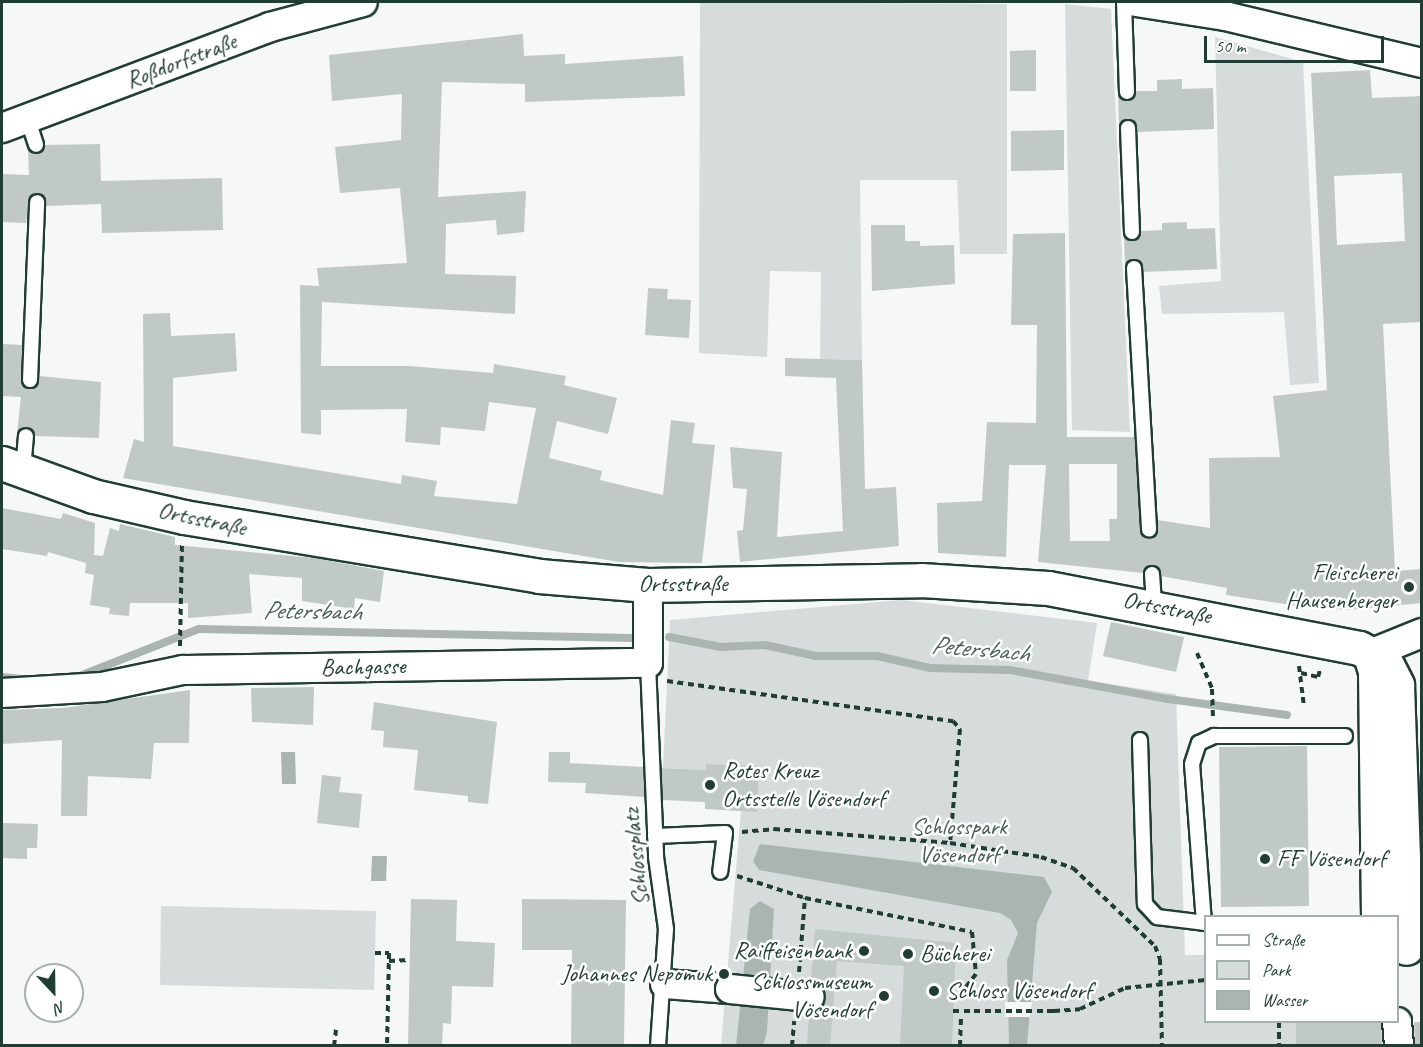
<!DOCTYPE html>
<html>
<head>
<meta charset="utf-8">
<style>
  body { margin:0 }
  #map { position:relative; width:1423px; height:1047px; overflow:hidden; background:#f6f7f7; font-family:Caveat,sans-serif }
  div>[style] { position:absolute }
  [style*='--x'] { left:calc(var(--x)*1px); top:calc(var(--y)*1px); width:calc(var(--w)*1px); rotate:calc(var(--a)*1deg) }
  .green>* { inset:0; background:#d6dcdb }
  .water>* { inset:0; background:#aab5b1 }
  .pier>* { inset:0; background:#f6f7f7 }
  .stream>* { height:8px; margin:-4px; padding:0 4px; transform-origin:4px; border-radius:4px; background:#aab5b1 }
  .building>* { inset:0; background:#c0c9c6 }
  .path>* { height:4px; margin-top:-2px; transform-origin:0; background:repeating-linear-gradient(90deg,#1f3d34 0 6px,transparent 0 10.5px) }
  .roads { filter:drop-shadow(2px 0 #1f3d34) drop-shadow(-2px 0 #1f3d34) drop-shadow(0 2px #1f3d34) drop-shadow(0 -2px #1f3d34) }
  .lane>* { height:14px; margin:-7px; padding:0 7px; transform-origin:7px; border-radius:7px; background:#fff }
  .street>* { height:28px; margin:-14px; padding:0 14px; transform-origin:14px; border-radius:14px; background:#fff }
  .secondary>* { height:33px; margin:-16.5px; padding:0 16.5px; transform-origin:16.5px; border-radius:16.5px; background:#fff }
  .path-bridge>* { height:4px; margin-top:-2px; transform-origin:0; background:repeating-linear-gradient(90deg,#1f3d34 0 6px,transparent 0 10.5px) }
  .bridges { filter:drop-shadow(2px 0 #1f3d34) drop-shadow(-2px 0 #1f3d34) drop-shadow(0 2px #1f3d34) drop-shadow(0 -2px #1f3d34) }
  .street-bridge>* { height:28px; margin:-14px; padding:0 14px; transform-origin:14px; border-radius:14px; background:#fff }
  .dots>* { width:16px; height:16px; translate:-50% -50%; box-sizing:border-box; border:3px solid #fff; border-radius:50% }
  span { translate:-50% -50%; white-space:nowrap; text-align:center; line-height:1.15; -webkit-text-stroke:5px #fff; paint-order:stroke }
  .street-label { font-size:24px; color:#1f3d34 }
  .poi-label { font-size:24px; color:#1f3d34 }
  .right { translate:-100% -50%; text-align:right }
  .left { translate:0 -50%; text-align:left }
  .park-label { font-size:24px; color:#445d55 }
  .water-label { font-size:26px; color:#49615a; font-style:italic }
  .frame { position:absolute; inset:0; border:3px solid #1f3d34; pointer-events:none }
  .legend { position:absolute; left:1204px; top:915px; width:195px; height:108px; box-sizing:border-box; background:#fff; border:2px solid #a5b1ae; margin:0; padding:8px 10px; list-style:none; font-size:18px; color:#1f3d34 }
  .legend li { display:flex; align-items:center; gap:12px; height:30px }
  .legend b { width:30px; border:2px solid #a5b1ae }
  .north { position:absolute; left:24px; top:963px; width:60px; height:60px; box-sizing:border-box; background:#fff; border:2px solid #a5b1ae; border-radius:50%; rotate:158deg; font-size:16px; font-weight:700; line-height:24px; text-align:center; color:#1f3d34 }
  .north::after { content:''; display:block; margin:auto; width:21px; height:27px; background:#1f3d34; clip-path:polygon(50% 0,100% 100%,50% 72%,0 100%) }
  .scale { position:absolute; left:1204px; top:36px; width:180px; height:27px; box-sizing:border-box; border:3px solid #1f3d34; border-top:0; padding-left:8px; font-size:18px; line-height:21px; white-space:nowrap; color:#1f3d34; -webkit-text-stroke:4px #fff; paint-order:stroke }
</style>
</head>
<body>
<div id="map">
  <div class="green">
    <i style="clip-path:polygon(700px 2px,1007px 4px,1007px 254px,960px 254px,957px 180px,860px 180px,862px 360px,820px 359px,821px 272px,770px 271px,767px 357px,699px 353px)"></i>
    <i style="clip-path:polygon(1065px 4px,1111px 9px,1130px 432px,1072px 430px)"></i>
    <i style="clip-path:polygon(1215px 37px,1303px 62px,1319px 383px,1290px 385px,1284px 312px,1162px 314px,1159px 286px,1221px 281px)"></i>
    <i style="clip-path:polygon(901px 600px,1097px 623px,1088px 681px,1176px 694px,1185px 955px,1205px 955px,1206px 1022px,1296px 1022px,1296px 1045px,721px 1045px,741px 811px,758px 766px,707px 764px,706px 770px,663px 768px,670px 620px)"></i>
    <i style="clip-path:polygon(161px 906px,376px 911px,374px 990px,160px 985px)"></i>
  </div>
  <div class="water">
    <i style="clip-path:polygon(281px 752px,295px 752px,296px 784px,282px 784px)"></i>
    <i style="clip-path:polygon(760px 844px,1044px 877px,1052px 892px,1037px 923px,1027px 1045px,1009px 1045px,1007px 960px,1018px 933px,1011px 920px,1000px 913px,759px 870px,753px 861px)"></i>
    <i style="clip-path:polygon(372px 856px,387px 856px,386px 881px,371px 881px)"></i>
    <i style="clip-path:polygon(760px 901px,774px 909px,767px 1032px,763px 1045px,736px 1046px,750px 909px)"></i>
  </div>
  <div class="pier">
    <i style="clip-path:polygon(1005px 1002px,1032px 1002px,1030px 1017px,1005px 1017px)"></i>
  </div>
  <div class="stream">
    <i style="--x:669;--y:637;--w:53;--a:10.9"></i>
    <i style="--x:721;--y:647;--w:44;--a:-2.6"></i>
    <i style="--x:765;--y:645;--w:52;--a:12.2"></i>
    <i style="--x:816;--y:656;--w:61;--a:0"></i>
    <i style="--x:877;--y:656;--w:54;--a:12.8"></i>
    <i style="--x:930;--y:668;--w:80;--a:1.4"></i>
    <i style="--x:1010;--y:670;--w:161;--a:10.4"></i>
    <i style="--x:1168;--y:699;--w:120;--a:7.7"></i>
    <i style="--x:82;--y:675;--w:126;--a:-21.5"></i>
    <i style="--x:199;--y:629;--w:433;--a:1.2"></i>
    <i style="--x:2;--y:677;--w:20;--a:6"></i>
  </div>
  <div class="building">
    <i style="clip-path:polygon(523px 34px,524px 56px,565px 54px,565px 64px,683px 56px,685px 96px,525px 102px,525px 84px,442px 82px,438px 197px,526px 191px,524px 232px,497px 235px,496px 220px,446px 224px,445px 274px,516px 276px,515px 314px,322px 302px,321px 366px,409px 366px,493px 373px,494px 364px,566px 376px,564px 385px,617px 398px,608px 434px,557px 421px,549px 458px,602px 471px,600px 480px,663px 495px,671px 420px,695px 423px,692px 443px,715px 445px,702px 563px,619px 562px,123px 478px,134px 439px,144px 442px,143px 314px,170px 313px,171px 336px,235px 333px,237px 371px,173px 378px,173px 446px,401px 484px,402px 475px,437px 481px,434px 496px,517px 504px,536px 408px,489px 402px,485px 431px,441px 427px,440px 445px,405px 442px,407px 409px,321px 410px,321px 435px,301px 433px,300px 285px,319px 286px,317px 268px,407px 263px,400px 188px,340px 193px,335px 147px,401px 140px,402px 94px,332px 101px,329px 55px)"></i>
    <i style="clip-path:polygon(1036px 50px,1036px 91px,1010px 91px,1010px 51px)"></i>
    <i style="clip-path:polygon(evenodd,1370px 70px,1372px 98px,1422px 96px,1422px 322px,1383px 324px,1395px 571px,1422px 569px,1422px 603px,1346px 610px,1291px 605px,1226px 595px,1227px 588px,1161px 576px,1152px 565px,1143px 573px,1038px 562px,1046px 465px,1009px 465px,1006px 557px,938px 553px,937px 503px,982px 501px,987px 422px,1036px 423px,1037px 325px,1011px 325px,1013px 234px,1065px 233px,1067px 437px,1135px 437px,1140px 531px,1144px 538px,1157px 535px,1157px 520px,1210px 528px,1209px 458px,1280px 457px,1273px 396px,1327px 390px,1311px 73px,1370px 70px,1402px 173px,1405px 241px,1337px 245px,1334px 176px,1402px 173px,1370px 70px,1069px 464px,1117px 464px,1117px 519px,1109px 519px,1110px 541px,1070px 541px,1069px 464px)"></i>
    <i style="clip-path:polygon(1182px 79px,1182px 89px,1213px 88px,1214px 129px,1137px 132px,1135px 123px,1128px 119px,1119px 128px,1118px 92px,1128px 101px,1136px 91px,1157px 91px,1157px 80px)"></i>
    <i style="clip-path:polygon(1064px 130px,1064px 170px,1011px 171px,1011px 131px)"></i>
    <i style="clip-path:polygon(100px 144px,101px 181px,222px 178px,223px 230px,102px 233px,101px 204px,46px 206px,45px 197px,37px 193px,29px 198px,26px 223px,2px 222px,2px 174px,29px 175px,28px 149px,38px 154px,45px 145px)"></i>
    <i style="clip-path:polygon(1187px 222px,1187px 229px,1215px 228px,1217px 269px,1143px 272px,1141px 263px,1134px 259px,1125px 267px,1124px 236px,1133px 241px,1141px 231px,1162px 230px,1162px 223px)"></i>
    <i style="clip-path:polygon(871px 225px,905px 225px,905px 241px,920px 241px,920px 246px,954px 245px,955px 284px,872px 291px)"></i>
    <i style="clip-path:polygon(648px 288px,668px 289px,667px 299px,691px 300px,689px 338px,645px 335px)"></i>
    <i style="clip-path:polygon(2px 344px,22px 345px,21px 380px,26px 388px,35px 388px,39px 376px,101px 382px,99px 438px,35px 436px,26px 427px,17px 434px,21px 397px,2px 396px)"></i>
    <i style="clip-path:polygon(785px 358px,862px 360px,865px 489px,896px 487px,899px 546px,740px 562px,737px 531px,743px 530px,747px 489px,733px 488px,730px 447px,782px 452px,777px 537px,843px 531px,836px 378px,785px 376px)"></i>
    <i style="clip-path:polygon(2px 508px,61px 519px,63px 513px,95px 523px,94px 555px,103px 556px,110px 528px,119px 531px,120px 524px,175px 537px,175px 545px,314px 558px,384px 571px,380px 602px,355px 598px,354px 609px,302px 601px,302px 578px,249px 574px,252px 613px,188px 618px,188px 603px,130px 603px,129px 616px,109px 614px,110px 608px,90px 605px,94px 575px,85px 573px,86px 563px,48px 552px,47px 556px,2px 549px)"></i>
    <i style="clip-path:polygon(1111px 622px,1184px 637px,1176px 672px,1103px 656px)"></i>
    <i style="clip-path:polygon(314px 687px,313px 725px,252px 722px,251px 688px)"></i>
    <i style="clip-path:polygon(190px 690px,189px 743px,154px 743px,151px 779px,88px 776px,87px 816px,61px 816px,62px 740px,2px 744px,2px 710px,63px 708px)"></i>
    <i style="clip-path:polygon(374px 702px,497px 722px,488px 804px,468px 802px,468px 796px,414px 790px,418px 750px,383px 747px,384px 731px,371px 730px)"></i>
    <i style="clip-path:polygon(1307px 746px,1309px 906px,1221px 907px,1219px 747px)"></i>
    <i style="clip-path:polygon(549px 752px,570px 752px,570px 763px,643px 767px,645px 797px,585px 793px,586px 783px,548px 782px)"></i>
    <i style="clip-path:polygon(706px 764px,759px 766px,757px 812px,705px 809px,705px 802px,663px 800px,661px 768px,706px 770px)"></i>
    <i style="clip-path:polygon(322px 775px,341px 777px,339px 792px,362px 794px,359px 828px,317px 823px)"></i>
    <i style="clip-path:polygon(2px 823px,38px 824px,37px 848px,27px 848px,27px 859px,2px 858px)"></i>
    <i style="clip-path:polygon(411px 899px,457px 900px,456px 941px,495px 943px,493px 987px,452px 986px,451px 1024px,443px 1023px,442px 1046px,408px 1044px)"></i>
    <i style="clip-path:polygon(522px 899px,626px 900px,624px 1046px,571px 1046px,572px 950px,522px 950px)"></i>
    <i style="clip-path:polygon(815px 929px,956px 943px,952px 1046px,900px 1046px,904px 966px,837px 961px,830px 1046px,807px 1046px,809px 1013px,823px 1007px,826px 998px,820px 984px,811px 981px)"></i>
    <i style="clip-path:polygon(1296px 1022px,1381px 1022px,1382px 1046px,1296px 1046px)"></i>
    <i style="clip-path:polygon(1414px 1022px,1422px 1022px,1422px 1046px,1415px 1046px)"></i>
  </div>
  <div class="path">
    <i style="--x:180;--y:646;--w:101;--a:-88.9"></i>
    <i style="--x:1197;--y:653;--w:39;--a:67"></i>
    <i style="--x:1212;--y:689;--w:28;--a:88"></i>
    <i style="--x:1299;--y:666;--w:38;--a:83"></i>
    <i style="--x:1301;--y:673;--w:17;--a:13"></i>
    <i style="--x:1318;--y:677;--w:7;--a:-74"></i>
    <i style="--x:667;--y:681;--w:289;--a:8"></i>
    <i style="--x:953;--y:721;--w:11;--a:49"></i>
    <i style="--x:960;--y:729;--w:114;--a:95"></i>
    <i style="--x:742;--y:832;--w:32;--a:-5"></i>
    <i style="--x:774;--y:829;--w:177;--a:4.5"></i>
    <i style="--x:950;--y:843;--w:92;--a:8.7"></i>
    <i style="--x:1041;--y:857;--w:34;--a:19"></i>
    <i style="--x:1073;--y:868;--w:113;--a:43.6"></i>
    <i style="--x:1155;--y:946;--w:14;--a:69"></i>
    <i style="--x:1160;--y:959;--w:87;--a:88.7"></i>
    <i style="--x:737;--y:876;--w:71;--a:17.9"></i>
    <i style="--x:805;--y:898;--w:170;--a:11.5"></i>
    <i style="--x:972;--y:932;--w:42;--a:84.6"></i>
    <i style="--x:976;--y:974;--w:24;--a:128"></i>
    <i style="--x:961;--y:993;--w:9;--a:90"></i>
    <i style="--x:375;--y:953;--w:14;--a:0"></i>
    <i style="--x:389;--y:953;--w:93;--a:91.2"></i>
    <i style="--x:389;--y:961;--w:20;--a:-3"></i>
    <i style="--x:799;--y:972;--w:74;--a:-85.4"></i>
    <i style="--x:1054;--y:1011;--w:26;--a:-4"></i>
    <i style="--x:1080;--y:1009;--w:50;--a:-25"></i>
    <i style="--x:1125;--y:988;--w:81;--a:-5.6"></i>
    <i style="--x:1279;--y:1022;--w:24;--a:90"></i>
    <i style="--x:334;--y:1046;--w:17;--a:-83"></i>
    <i style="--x:792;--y:1046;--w:25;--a:-85"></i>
    <i style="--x:960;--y:1046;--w:28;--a:-88"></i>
  </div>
  <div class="roads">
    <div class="lane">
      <i style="--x:1124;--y:2;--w:90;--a:88.1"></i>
      <i style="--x:28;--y:120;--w:26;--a:72"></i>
      <i style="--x:1128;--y:128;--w:104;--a:87.8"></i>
      <i style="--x:1134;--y:268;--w:262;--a:86.7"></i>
      <i style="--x:30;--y:380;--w:178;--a:-87.7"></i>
      <i style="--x:23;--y:470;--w:34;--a:-85"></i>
      <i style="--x:1152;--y:574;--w:31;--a:86"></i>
      <i style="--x:648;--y:663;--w:194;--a:87.6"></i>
      <i style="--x:656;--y:857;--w:73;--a:82.1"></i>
      <i style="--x:666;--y:929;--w:117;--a:93.9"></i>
      <i style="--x:1140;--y:740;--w:164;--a:88.3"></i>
      <i style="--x:1145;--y:904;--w:18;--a:47"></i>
      <i style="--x:1157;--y:917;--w:49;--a:7"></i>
      <i style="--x:655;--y:836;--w:70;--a:-2.5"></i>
      <i style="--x:725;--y:833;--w:39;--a:97"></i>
      <i style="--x:1204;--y:923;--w:159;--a:-94.3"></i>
      <i style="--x:1192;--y:764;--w:22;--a:-72"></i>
      <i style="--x:1199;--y:743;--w:17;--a:-25"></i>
      <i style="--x:1214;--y:736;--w:131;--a:0"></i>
    </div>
    <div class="street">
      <i style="--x:1136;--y:2;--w:90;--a:8.9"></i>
      <i style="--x:1225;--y:16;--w:203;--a:13.4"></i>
      <i style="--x:2;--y:128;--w:286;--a:-20.6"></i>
      <i style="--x:270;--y:27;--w:96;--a:-15"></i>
      <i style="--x:1370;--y:654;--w:56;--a:-22"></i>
      <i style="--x:2;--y:693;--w:100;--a:-3.4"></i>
      <i style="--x:102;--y:687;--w:83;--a:-11.9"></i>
      <i style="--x:183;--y:670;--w:465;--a:-0.9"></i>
      <i style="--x:648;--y:663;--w:78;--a:-90"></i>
      <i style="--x:665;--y:984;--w:65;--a:4.4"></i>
      <i style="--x:1397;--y:1022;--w:24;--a:85"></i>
    </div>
    <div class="secondary">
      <i style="--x:2;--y:463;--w:97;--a:19.9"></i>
      <i style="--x:93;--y:496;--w:93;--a:13"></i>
      <i style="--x:184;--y:517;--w:360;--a:9.4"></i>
      <i style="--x:539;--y:576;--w:109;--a:4.7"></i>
      <i style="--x:648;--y:585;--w:273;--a:-1"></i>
      <i style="--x:921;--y:580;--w:127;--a:3.6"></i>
      <i style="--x:1048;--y:588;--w:317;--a:10.9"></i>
      <i style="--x:1359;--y:648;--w:29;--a:27"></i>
      <i style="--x:1385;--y:661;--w:27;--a:63"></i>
      <i style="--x:1397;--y:685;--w:263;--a:88"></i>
      <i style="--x:1370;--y:655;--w:17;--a:73"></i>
      <i style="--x:1375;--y:671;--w:245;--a:89.3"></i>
    </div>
  </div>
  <div class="path-bridge">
    <i style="--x:953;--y:1011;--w:101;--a:0"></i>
  </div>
  <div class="bridges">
    <div class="street-bridge">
      <i style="--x:730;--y:989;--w:80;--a:5.7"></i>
    </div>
  </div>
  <div class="dots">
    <i style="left:1409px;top:587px;background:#1f3d34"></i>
    <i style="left:710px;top:785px;background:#1f3d34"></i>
    <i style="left:1265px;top:859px;background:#1f3d34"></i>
    <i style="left:864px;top:951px;background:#1f3d34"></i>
    <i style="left:908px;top:954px;background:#1f3d34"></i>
    <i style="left:724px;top:974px;background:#1f3d34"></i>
    <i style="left:934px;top:991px;background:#1f3d34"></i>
    <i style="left:884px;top:996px;background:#1f3d34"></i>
  </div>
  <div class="street-label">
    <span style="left:181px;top:61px;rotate:-21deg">Roßdorfstraße</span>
    <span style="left:202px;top:519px;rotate:12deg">Ortsstraße</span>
    <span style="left:683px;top:584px">Ortsstraße</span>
    <span style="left:1167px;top:608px;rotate:11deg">Ortsstraße</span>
    <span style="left:363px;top:667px;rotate:-1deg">Bachgasse</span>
    <span style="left:636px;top:857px;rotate:-96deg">Schlossplatz</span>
  </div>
  <div class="poi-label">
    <span class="right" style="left:1397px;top:587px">Fleischerei<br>Hausenberger</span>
    <span class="left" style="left:722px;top:785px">Rotes Kreuz<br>Ortsstelle Vösendorf</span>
    <span class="left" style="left:1277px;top:859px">FF Vösendorf</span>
    <span class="right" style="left:852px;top:951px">Raiffeisenbank</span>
    <span class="left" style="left:920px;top:954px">Bücherei</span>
    <span class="right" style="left:712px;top:974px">Johannes Nepomuk</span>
    <span class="right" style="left:872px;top:996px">Schlossmuseum<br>Vösendorf</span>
    <span class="left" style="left:946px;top:991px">Schloss Vösendorf</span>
  </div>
  <div class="park-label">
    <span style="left:959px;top:841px">Schlosspark<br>Vösendorf</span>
  </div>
  <div class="water-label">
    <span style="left:312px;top:611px;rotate:1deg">Petersbach</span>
    <span style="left:980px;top:649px;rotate:5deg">Petersbach</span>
  </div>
  <div class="frame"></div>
  <ul class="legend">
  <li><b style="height:8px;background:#fff"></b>Straße</li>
  <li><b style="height:16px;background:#d6dcdb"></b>Park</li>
  <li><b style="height:16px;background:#aab5b1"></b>Wasser</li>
  </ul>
  <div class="north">N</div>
  <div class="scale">50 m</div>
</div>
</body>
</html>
